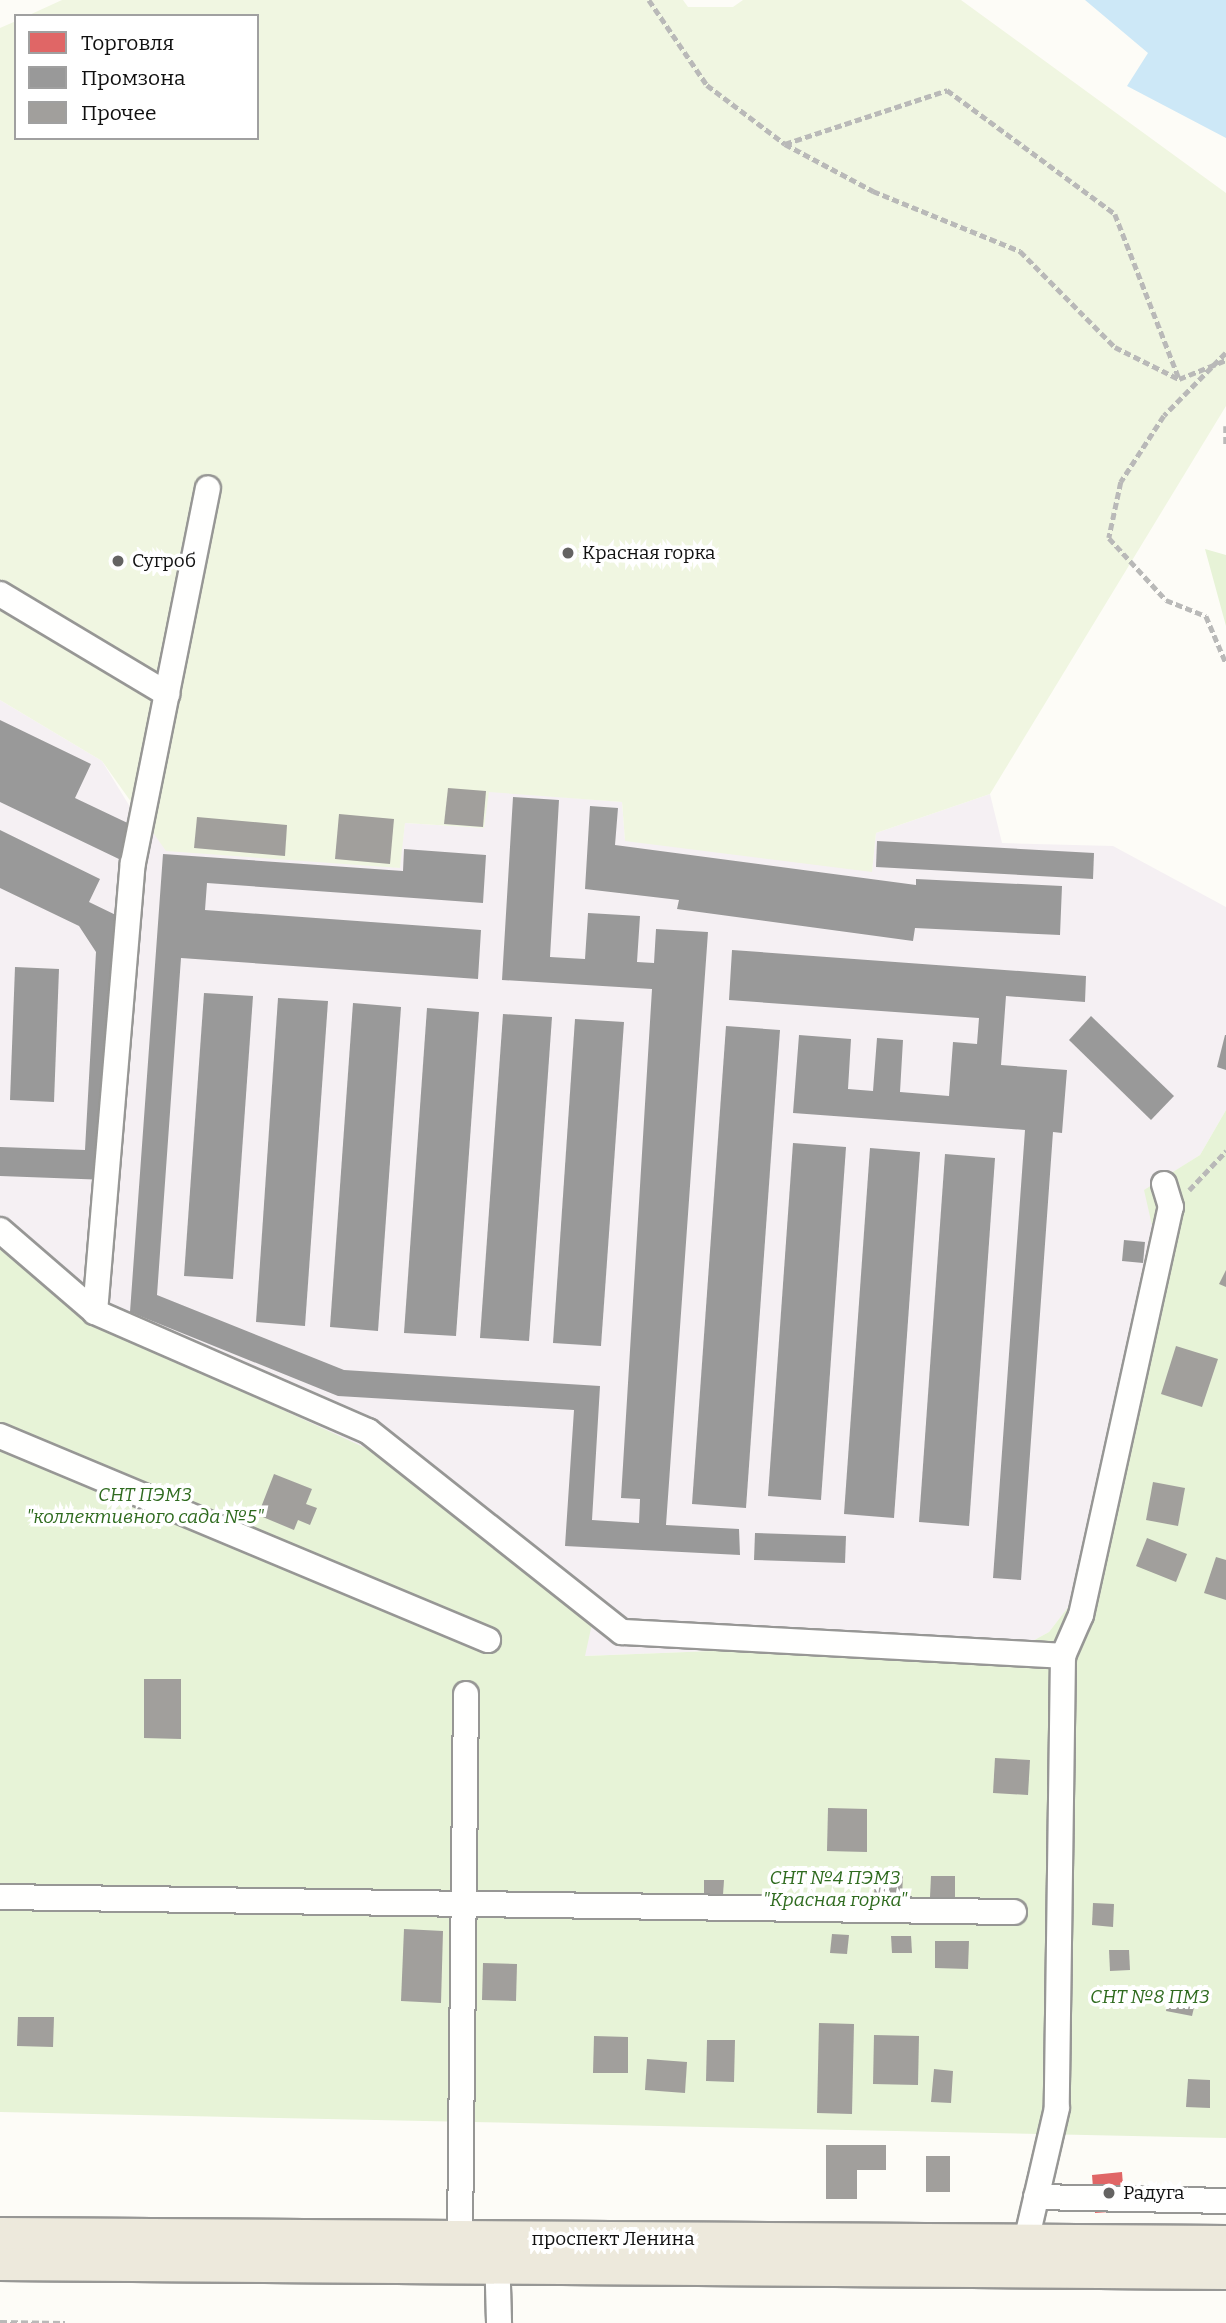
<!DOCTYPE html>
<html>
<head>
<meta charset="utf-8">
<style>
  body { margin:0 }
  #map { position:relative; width:1226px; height:2323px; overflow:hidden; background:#fdfcf7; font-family:Bitter,serif }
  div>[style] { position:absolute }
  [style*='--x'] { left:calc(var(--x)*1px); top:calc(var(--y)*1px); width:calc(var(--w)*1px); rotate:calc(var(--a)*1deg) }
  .industrial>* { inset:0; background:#f5f0f3 }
  .green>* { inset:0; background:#e7f3d7 }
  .pitch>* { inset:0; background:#f0f6e1 }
  .water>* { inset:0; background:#cde8f7 }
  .shops>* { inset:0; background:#e06666 }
  .industry>* { inset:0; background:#999 }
  .building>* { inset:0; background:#a19f9c }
  .path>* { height:4.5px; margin-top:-2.25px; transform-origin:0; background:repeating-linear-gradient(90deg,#b9b9b8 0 7px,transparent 0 10.5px) }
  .roads { filter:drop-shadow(2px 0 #979795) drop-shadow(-2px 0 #979795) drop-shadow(0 2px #979795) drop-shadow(0 -2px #979795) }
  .minor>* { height:24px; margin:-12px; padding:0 12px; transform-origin:12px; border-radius:12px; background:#fffffe }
  .major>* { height:32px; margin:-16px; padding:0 16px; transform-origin:16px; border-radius:16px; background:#ede9dc }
  .dots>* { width:19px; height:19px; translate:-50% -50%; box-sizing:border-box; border:4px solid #fff; border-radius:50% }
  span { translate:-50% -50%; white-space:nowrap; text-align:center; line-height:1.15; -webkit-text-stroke:7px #fff; paint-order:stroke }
  .poi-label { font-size:19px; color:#111 }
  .left { translate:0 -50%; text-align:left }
  .park-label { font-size:19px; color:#2f6b1f; font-style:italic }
  .street-label { font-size:19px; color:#111 }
  .legend { position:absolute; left:14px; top:14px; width:245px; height:126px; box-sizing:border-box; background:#fff; border:2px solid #a0a0a0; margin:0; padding:9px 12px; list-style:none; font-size:21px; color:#111 }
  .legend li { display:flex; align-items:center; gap:14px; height:35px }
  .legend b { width:35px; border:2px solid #a0a0a0 }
</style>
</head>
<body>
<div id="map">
  <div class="industrial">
    <i style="clip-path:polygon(0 700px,102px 761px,135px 815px,399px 868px,405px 823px,484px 828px,488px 791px,622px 802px,625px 840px,872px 871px,876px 833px,990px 794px,1002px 843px,1113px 846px,1226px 907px,1226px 1110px,1200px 1155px,1145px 1190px,1153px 1230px,1072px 1602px,1049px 1632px,1014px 1651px,814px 1647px,584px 1656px,0 1243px)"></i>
  </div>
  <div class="green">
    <i style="clip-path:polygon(1205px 549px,1226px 555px,1226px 626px)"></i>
    <i style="clip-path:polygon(1226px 1110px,1226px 2138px,0 2112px,0 1243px,139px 1344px,372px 1451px,595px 1610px,585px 1656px,814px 1647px,1014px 1651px,1049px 1632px,1072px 1602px,1153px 1230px,1144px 1190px,1200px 1155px)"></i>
  </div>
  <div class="pitch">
    <i style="clip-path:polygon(62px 0,683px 0,688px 7px,733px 7px,743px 0,961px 0,1226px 193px,1226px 406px,990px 794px,876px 833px,872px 872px,625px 841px,622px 802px,489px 792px,484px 828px,405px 823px,400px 868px,166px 851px,102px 761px,0 700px,0 28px,16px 21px,16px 138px,257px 138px,257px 16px,27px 16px)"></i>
  </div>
  <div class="water">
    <i style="clip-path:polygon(1085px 0,1226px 0,1226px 138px,1127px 86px,1148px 53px)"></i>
  </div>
  <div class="shops">
    <i style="clip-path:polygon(1122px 2172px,1125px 2211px,1095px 2213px,1092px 2175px)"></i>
  </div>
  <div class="industry">
    <i style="clip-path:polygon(0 720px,91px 764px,75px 798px,136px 827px,121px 860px,0 802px)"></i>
    <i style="clip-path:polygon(513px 797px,559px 800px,550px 957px,585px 959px,588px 913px,640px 916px,637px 962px,654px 963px,656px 929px,708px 932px,666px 1525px,739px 1529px,740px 1555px,565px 1546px,574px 1410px,338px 1396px,130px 1312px,163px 854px,403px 871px,404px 849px,486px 855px,483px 903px,207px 883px,205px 910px,481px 930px,478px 979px,181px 958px,157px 1295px,344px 1370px,600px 1386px,592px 1520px,639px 1523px,640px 1499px,621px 1498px,652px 989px,502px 980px)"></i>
    <i style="clip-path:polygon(590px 806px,618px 808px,615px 845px,916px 885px,916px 879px,1062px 886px,1060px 935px,915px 928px,913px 941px,677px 909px,679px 900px,585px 889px)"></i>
    <i style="clip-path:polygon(0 830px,100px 879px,89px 902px,122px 918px,108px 1180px,0 1176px,0 1147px,85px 1150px,96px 952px,79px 926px,0 888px)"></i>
    <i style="clip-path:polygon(877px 841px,1094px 853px,1093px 879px,876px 867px)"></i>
    <i style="clip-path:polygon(732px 950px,1086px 976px,1085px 1002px,1006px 996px,1001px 1065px,1067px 1070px,1062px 1133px,1053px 1132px,1021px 1580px,993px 1578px,1025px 1130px,793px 1113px,799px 1035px,851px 1039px,848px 1089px,873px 1091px,877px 1038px,903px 1040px,900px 1092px,949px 1096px,953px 1042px,977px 1044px,979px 1018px,729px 1000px)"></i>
    <i style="clip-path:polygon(15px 967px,59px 969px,54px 1102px,10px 1100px)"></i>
    <i style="clip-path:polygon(204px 993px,253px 996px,233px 1279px,184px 1276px)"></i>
    <i style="clip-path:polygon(278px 998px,328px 1001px,305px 1326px,256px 1322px)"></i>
    <i style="clip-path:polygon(353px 1003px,401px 1007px,378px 1331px,330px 1327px)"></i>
    <i style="clip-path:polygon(427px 1008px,479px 1012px,456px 1336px,404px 1333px)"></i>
    <i style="clip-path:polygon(503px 1014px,552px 1017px,529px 1341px,480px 1338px)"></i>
    <i style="clip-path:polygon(1091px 1016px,1174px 1096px,1151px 1120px,1069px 1040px)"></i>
    <i style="clip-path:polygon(575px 1019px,624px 1022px,601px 1346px,553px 1343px)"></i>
    <i style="clip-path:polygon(726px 1026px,780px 1030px,746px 1508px,692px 1504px)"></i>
    <i style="clip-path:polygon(1225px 1035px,1226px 1035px,1226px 1070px,1217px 1067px)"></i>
    <i style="clip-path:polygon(793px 1143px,846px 1147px,821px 1500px,768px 1496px)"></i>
    <i style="clip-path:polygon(870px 1148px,920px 1152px,894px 1518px,844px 1514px)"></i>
    <i style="clip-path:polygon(945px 1154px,995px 1158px,969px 1526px,919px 1522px)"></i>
    <i style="clip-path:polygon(1124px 1240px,1145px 1242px,1143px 1263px,1122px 1261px)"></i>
    <i style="clip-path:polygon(755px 1533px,846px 1536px,845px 1563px,754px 1560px)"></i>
  </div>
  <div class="building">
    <i style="clip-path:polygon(448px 788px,486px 791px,483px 827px,444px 824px)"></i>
    <i style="clip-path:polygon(339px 814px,394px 819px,390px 864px,335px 859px)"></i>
    <i style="clip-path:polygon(197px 817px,287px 825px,285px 856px,194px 848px)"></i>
    <i style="clip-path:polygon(1226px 1270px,1226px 1287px,1219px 1284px)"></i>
    <i style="clip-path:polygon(1176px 1346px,1218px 1359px,1202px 1407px,1161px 1394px)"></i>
    <i style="clip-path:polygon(274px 1474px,312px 1489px,306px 1504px,317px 1508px,310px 1525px,298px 1520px,294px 1530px,258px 1515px)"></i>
    <i style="clip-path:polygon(1153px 1482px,1185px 1488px,1178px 1526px,1146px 1520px)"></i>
    <i style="clip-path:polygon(1147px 1538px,1187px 1554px,1176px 1582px,1136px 1566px)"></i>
    <i style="clip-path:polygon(1216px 1557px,1226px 1560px,1226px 1600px,1204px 1593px)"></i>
    <i style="clip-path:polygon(144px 1679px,181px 1679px,181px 1739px,144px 1738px)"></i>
    <i style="clip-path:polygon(995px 1758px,1030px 1760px,1028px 1795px,993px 1793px)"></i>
    <i style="clip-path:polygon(828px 1808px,867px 1809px,867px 1852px,827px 1851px)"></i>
    <i style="clip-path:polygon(875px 1873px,903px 1874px,902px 1899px,874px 1899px)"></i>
    <i style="clip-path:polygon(931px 1876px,955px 1876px,955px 1898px,930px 1897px)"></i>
    <i style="clip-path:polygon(704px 1880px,724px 1880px,723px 1895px,704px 1895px)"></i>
    <i style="clip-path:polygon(1093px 1903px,1114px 1904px,1113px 1927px,1092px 1925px)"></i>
    <i style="clip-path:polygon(404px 1929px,443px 1931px,441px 2003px,401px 2001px)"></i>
    <i style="clip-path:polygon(832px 1934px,849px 1935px,847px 1954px,830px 1953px)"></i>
    <i style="clip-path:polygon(891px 1936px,911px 1936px,912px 1953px,892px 1953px)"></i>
    <i style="clip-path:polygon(935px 1941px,969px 1941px,968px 1969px,935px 1968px)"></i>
    <i style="clip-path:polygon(1109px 1950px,1129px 1950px,1130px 1970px,1110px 1971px)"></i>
    <i style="clip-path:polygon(483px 1963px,517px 1964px,516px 2001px,482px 2000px)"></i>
    <i style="clip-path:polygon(1170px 1989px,1197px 1995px,1192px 2016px,1166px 2011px)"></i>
    <i style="clip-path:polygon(18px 2017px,54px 2017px,53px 2047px,17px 2046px)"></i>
    <i style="clip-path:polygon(819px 2023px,854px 2024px,852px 2114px,817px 2113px)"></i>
    <i style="clip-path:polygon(874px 2035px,919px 2036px,918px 2085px,873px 2084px)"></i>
    <i style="clip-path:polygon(594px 2036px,628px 2037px,628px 2073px,593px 2073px)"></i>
    <i style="clip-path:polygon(707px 2040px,735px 2040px,734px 2082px,706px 2081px)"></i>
    <i style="clip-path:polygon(647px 2059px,687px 2062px,685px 2093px,645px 2090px)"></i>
    <i style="clip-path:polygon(934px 2069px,953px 2071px,951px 2103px,931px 2102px)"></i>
    <i style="clip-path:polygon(1188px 2079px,1210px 2080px,1210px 2108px,1186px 2107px)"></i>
    <i style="clip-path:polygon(826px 2145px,886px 2145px,886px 2170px,857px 2170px,857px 2199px,826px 2199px)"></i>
    <i style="clip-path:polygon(926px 2156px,950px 2156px,950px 2192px,926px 2192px)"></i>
  </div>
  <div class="path">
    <i style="--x:649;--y:0;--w:103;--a:55.7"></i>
    <i style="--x:707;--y:85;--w:98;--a:37.1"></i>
    <i style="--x:785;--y:144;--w:100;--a:28.1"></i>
    <i style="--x:873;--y:191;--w:159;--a:22.2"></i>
    <i style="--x:1020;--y:251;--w:135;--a:45.3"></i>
    <i style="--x:1115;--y:347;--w:72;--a:26.6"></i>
    <i style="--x:1179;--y:379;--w:51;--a:-22"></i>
    <i style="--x:785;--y:144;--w:171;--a:-18.4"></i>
    <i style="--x:947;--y:90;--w:209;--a:36.4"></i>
    <i style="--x:1115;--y:214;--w:176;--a:68.7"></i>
    <i style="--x:1226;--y:353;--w:88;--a:134.5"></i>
    <i style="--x:1164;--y:416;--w:79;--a:123.1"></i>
    <i style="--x:1121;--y:482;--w:57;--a:102.1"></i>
    <i style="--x:1109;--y:538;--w:84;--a:47.4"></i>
    <i style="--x:1166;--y:600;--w:43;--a:21.8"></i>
    <i style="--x:1206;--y:616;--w:51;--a:66.9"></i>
    <i style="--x:1226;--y:426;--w:18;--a:90"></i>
    <i style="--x:1189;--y:1190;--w:54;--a:-46.5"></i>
    <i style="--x:0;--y:2322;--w:65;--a:0.9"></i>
  </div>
  <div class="roads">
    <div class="minor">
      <i style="--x:0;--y:594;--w:195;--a:30.9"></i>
      <i style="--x:0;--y:1230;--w:125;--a:40.8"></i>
      <i style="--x:95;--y:1312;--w:298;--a:23.6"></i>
      <i style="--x:368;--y:1431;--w:324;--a:38.4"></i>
      <i style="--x:622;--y:1632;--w:442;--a:3.1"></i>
      <i style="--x:1063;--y:1656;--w:452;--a:90.8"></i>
      <i style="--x:1057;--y:2108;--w:137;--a:103.1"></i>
      <i style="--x:95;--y:1312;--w:451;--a:-85.2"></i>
      <i style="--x:133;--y:863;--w:382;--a:-78.7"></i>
      <i style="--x:0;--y:1436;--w:529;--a:22.69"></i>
      <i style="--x:1063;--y:1656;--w:45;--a:-66.3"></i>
      <i style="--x:1081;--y:1615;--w:418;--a:-77.6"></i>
      <i style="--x:1171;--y:1207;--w:24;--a:-107"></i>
      <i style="--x:0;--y:1897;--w:1014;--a:0.85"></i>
      <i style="--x:1036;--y:2197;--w:190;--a:1.2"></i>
      <i style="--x:460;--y:2238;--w:544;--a:-89.37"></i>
      <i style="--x:497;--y:2250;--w:73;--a:88.4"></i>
    </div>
    <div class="major">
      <i style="--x:0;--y:2234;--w:1226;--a:0.37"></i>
      <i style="--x:0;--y:2264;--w:1226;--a:0.42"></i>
    </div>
  </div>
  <div class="dots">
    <i style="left:568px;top:553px;background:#646362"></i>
    <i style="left:118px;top:561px;background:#646362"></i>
    <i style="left:1109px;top:2193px;background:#646362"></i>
  </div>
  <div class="poi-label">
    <span class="left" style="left:582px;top:553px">Красная горка</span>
    <span class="left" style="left:132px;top:561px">Сугроб</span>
    <span class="left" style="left:1123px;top:2193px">Радуга</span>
  </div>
  <div class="park-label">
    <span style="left:145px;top:1506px">СНТ ПЭМЗ<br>"коллективного сада №5"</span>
    <span style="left:835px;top:1889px">СНТ №4 ПЭМЗ<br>"Красная горка"</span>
    <span style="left:1150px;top:1997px">СНТ №8 ПМЗ</span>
  </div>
  <div class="street-label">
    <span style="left:613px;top:2239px">проспект Ленина</span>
  </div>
  <ul class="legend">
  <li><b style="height:19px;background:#e06666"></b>Торговля</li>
  <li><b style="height:19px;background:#999"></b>Промзона</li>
  <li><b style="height:19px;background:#a19f9c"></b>Прочее</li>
  </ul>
</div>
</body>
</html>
